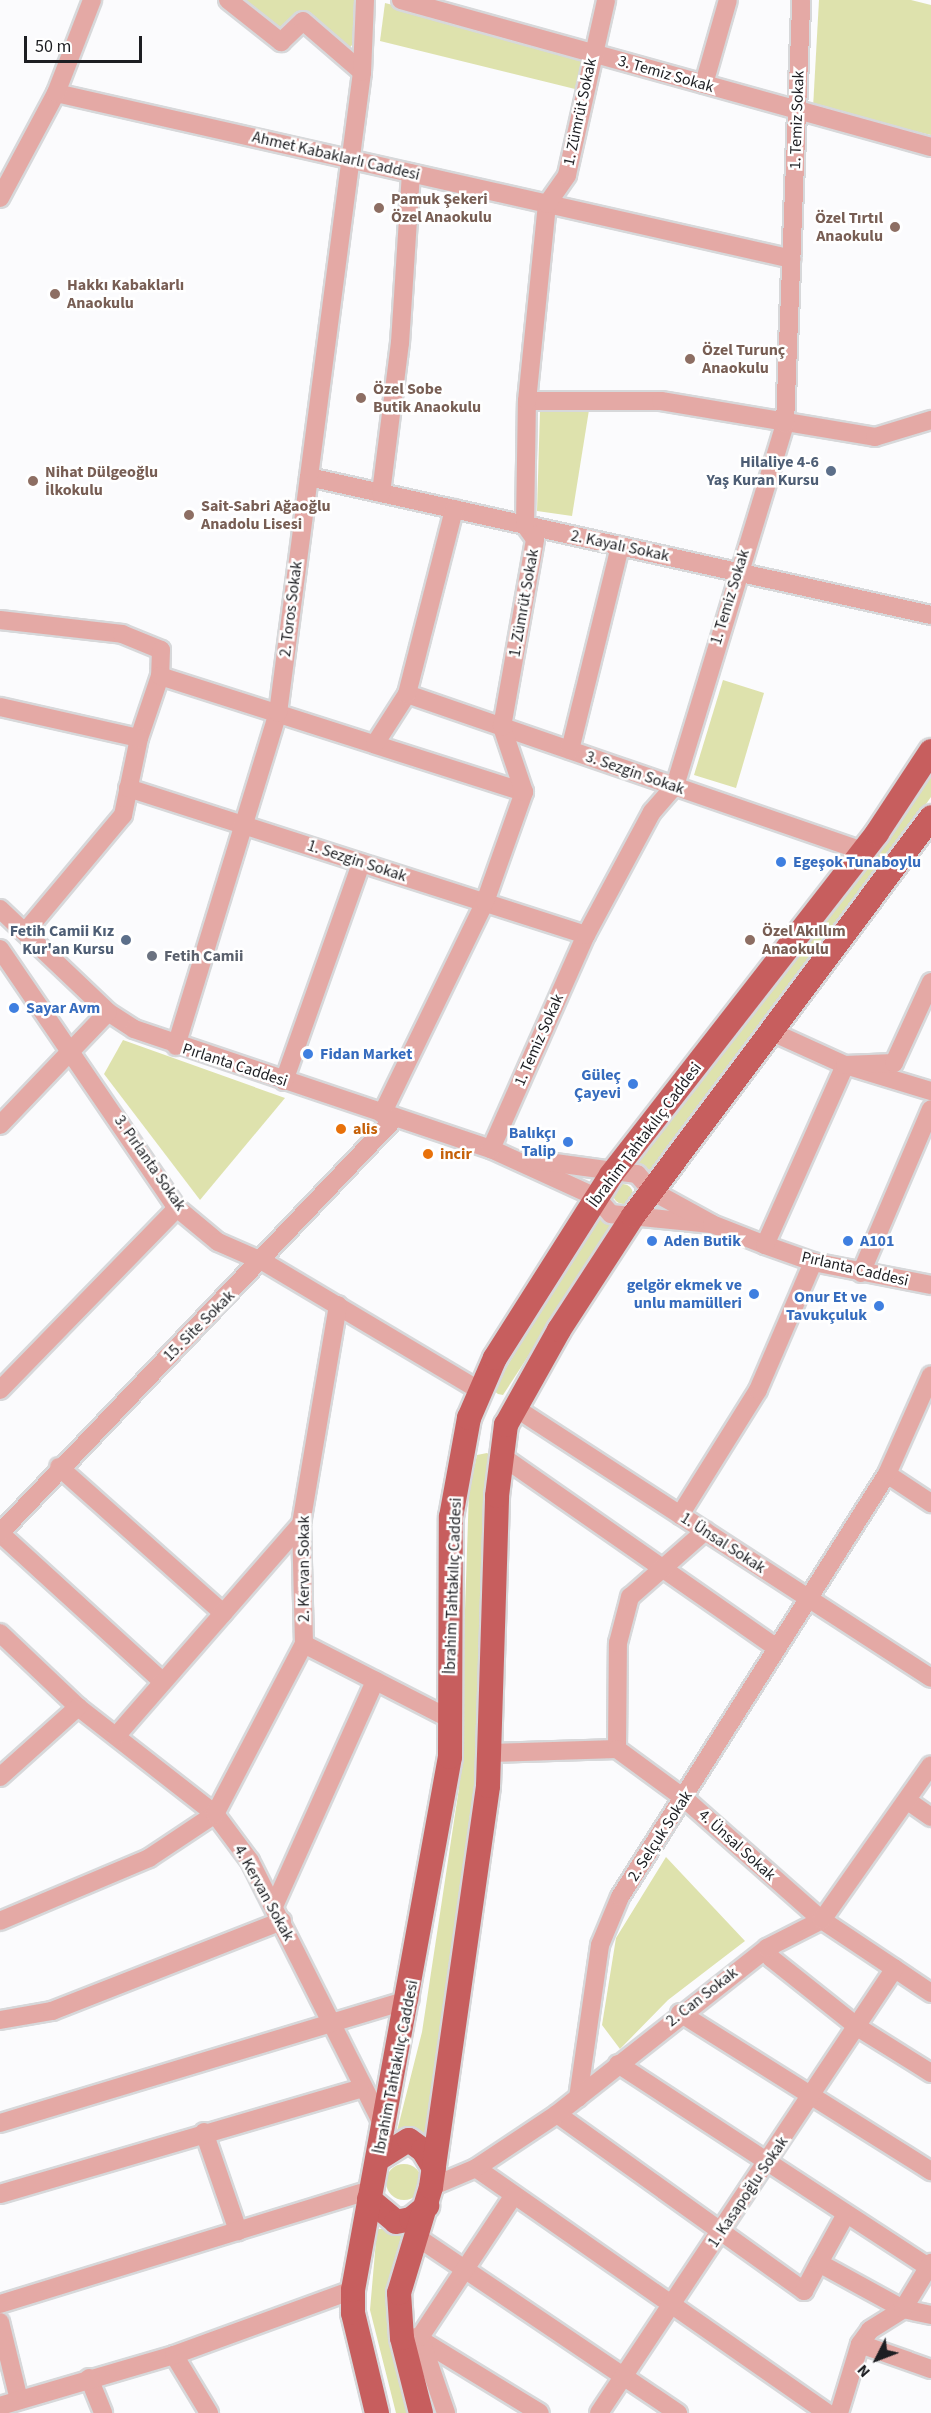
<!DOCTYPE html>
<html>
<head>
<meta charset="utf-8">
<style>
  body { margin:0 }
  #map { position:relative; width:931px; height:2413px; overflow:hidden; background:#fbfbfd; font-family:"Source Sans 3",sans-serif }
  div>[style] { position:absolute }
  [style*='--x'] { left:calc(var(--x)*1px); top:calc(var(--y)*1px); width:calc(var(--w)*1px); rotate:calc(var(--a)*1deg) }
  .green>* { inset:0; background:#dee2ad }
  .round { border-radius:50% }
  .roads { filter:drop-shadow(2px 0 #d7d8da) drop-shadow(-2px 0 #d7d8da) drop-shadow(0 2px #d7d8da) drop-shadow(0 -2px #d7d8da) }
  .minor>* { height:18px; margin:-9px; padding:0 9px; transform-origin:9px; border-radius:9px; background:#e4a9a5 }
  .major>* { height:24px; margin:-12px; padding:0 12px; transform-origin:12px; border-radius:12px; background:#c75e5e }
  .dots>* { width:16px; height:16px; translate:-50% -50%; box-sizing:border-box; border:3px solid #fff; border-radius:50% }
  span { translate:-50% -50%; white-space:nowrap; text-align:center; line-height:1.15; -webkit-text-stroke:5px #fff; paint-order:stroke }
  .street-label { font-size:16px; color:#1d1e22 }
  .education-label { font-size:16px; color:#785e54; font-weight:700 }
  .left { translate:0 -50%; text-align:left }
  .right { translate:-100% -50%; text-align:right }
  .service-label { font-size:16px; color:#4e5e75; font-weight:700 }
  .shop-label { font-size:16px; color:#366cbe; font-weight:700 }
  .worship-label { font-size:16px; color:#5b616d; font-weight:700 }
  .food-label { font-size:16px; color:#c56008; font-weight:700 }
  .north { position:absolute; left:847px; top:2329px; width:60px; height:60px; -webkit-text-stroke:4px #fff; paint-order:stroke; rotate:228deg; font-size:16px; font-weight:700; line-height:24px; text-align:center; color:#1d1e22 }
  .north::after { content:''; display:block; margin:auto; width:21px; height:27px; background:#1d1e22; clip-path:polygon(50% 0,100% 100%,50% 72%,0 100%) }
  .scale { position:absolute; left:24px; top:36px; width:118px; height:27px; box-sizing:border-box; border:3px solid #1d1e22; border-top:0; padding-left:8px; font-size:18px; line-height:21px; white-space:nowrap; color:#1d1e22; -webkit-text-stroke:4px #fff; paint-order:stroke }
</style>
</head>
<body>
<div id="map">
  <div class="green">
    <i style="clip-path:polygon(237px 0,355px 0,357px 39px,347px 51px,301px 11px,278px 32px)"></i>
    <i style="clip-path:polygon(819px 0,911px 0,931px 5px,931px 135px,813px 108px)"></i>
    <i style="clip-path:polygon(385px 3px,584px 53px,575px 89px,380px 41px)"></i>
    <i style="clip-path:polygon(589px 410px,572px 516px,537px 511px,540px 411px)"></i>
    <i style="clip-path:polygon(723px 680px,764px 693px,736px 788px,694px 775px)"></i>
    <i style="clip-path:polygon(931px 771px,931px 797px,883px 865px,652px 1171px,641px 1167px,635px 1160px,766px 996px)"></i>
    <i style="clip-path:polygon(123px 1040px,285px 1098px,200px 1200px,104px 1074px)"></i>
    <i class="round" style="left:613px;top:1184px;width:20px;height:20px"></i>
    <i style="clip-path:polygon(598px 1214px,614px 1224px,503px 1395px,498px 1394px,493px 1390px)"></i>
    <i style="clip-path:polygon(487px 1453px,493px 1457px,482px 1578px,479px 1751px,425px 2136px,397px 2131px,422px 2032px,459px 1788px,469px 1491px,477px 1455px)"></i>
    <i style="clip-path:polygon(666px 1857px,745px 1941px,668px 2000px,620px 2049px,602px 2025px,616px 1938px)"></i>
    <i class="round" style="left:386px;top:2164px;width:36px;height:36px"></i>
    <i style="clip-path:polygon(377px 2229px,403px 2229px,386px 2298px,408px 2413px,396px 2413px,370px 2310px)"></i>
  </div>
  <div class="roads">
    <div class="minor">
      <i style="--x:228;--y:0;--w:68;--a:38.4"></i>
      <i style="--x:281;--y:42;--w:30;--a:-44"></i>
      <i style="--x:303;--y:21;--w:78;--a:40.8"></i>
      <i style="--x:401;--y:0;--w:550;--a:15.5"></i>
      <i style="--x:704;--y:84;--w:87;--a:-74.1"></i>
      <i style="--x:56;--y:93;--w:754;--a:12.71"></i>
      <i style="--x:0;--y:198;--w:119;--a:-61.9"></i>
      <i style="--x:56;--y:93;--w:100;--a:-68.8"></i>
      <i style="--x:527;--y:401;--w:134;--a:0"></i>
      <i style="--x:661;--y:401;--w:217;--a:9.5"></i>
      <i style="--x:875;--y:437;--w:59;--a:-16.9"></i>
      <i style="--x:309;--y:477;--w:637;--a:12.51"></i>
      <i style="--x:381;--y:493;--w:151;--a:-82.8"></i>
      <i style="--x:400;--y:343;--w:170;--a:-86.3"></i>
      <i style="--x:0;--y:620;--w:123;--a:6.5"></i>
      <i style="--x:122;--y:634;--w:42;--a:22.3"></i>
      <i style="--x:161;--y:650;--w:26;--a:92"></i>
      <i style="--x:160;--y:676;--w:65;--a:108.7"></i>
      <i style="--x:139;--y:738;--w:79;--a:101.7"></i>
      <i style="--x:123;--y:815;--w:153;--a:129.9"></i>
      <i style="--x:160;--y:676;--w:382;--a:17.7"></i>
      <i style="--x:407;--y:694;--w:482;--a:19"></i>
      <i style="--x:0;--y:707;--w:142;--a:12.6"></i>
      <i style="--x:375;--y:744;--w:59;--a:-57.4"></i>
      <i style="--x:407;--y:694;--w:191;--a:-75.7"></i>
      <i style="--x:570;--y:750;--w:210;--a:-76.2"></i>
      <i style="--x:128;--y:788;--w:481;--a:17.8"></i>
      <i style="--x:0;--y:909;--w:149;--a:43.6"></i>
      <i style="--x:108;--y:1012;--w:31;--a:33"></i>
      <i style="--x:134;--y:1029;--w:377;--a:18.6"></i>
      <i style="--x:491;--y:1149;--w:115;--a:24.6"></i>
      <i style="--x:596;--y:1197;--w:23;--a:49"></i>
      <i style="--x:611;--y:1214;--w:101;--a:5.7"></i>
      <i style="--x:0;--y:949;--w:314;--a:55.7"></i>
      <i style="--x:177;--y:1208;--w:53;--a:39.7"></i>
      <i style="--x:218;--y:1242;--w:50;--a:23.5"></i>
      <i style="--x:264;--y:1262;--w:250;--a:30.8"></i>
      <i style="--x:770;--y:1031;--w:82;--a:24.4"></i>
      <i style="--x:845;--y:1065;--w:90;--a:16.8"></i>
      <i style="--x:176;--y:1046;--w:348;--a:-73"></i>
      <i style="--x:278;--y:713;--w:646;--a:-82.53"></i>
      <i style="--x:362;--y:72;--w:72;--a:-87.6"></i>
      <i style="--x:284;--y:1081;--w:231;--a:-70.5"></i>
      <i style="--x:382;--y:1114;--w:236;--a:-64.1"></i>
      <i style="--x:485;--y:902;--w:117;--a:-70.5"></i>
      <i style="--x:524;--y:792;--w:69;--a:-108.7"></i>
      <i style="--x:502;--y:727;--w:191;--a:-80"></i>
      <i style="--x:535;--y:539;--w:17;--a:-126"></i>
      <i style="--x:525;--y:525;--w:124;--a:-89.1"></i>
      <i style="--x:527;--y:401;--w:198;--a:-84.2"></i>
      <i style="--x:547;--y:204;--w:35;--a:-55"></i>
      <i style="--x:567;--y:175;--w:179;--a:-77.4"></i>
      <i style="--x:0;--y:1125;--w:156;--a:-46.3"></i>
      <i style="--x:491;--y:1149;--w:234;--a:-66.1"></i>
      <i style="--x:586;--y:935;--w:140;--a:-61.8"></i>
      <i style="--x:652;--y:812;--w:35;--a:-49"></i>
      <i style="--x:675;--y:786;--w:378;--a:-73.1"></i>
      <i style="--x:785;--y:424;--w:424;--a:-87.8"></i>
      <i style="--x:533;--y:1160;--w:105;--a:7.7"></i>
      <i style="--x:637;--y:1174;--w:23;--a:49"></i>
      <i style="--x:652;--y:1191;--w:68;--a:28.8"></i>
      <i style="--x:712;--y:1224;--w:57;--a:21.6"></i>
      <i style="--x:765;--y:1245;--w:51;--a:19.5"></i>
      <i style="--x:813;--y:1262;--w:120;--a:11"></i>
      <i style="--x:765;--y:1245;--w:197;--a:-66"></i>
      <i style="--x:845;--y:1065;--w:49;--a:-2.3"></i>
      <i style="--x:894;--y:1063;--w:89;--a:-65.4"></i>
      <i style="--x:861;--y:1273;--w:178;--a:-66.9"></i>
      <i style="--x:0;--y:1390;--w:254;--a:-45.8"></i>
      <i style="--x:514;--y:1407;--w:497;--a:33"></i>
      <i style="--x:503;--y:1457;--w:334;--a:34.9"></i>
      <i style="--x:59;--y:1467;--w:220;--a:41.7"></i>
      <i style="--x:887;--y:1474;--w:53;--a:33.4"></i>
      <i style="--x:680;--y:1515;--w:147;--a:-58"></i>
      <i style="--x:758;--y:1390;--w:139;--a:-66.7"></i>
      <i style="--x:0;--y:1633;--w:108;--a:43.5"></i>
      <i style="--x:78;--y:1707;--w:174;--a:38"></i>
      <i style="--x:215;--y:1814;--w:59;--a:53.3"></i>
      <i style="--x:250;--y:1861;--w:301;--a:63.3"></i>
      <i style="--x:304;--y:1644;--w:164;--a:27.2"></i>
      <i style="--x:163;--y:1682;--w:221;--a:-137.6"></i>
      <i style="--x:0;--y:1533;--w:573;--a:-46.41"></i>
      <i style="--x:117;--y:1735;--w:280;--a:-48.9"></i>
      <i style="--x:617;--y:1749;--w:106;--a:-89.5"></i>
      <i style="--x:618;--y:1643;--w:48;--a:-75.4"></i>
      <i style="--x:630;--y:1597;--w:100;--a:-41.3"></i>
      <i style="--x:491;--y:1753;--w:126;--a:-1.8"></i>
      <i style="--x:617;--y:1749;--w:84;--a:36.3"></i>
      <i style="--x:685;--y:1799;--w:183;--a:41.5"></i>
      <i style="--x:822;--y:1920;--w:131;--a:33.8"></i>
      <i style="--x:0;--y:1777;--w:105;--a:-41.9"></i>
      <i style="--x:908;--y:1801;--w:28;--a:35"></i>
      <i style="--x:274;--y:1906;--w:247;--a:-65.8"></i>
      <i style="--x:0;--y:1921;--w:162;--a:-22.9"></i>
      <i style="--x:149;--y:1858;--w:79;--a:-33.7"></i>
      <i style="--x:215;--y:1814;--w:192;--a:-62.4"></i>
      <i style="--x:304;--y:1644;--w:120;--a:-91.4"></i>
      <i style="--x:301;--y:1524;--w:222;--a:-80.4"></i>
      <i style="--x:767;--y:1948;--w:11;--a:68"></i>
      <i style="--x:771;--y:1958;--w:112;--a:38.5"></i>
      <i style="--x:859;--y:2028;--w:85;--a:32"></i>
      <i style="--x:680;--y:2013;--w:297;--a:32.2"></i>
      <i style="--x:0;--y:2020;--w:53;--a:-9.8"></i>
      <i style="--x:52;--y:2011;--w:247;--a:-21.4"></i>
      <i style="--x:618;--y:2064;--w:371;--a:33.2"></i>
      <i style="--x:578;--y:2098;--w:155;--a:-81.8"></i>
      <i style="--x:600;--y:1945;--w:52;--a:-67.4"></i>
      <i style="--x:620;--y:1897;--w:500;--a:-57.74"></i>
      <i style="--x:887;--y:1474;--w:108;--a:-66"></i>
      <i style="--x:557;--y:2114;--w:304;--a:35.6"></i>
      <i style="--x:804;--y:2291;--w:32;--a:-62"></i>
      <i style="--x:819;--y:2263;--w:96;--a:28.7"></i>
      <i style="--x:903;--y:2309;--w:29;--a:12"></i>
      <i style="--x:0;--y:2123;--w:428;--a:-16.8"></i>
      <i style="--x:204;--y:2132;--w:105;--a:71"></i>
      <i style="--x:476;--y:2168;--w:428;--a:34.9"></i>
      <i style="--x:431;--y:2187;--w:49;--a:-22.9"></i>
      <i style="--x:476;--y:2168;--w:97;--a:-33.7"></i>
      <i style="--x:557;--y:2114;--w:268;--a:-38.3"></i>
      <i style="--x:767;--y:1948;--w:62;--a:-27"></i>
      <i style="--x:822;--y:1920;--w:189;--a:-54.9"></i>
      <i style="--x:0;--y:2194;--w:375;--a:-16.3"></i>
      <i style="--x:417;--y:2237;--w:315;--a:34"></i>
      <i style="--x:819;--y:2263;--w:56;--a:-61.1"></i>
      <i style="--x:0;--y:2304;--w:388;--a:-17.1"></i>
      <i style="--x:0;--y:2322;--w:80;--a:76.3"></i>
      <i style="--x:416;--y:2337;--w:145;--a:31.5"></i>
      <i style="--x:860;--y:2344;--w:75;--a:19.4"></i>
      <i style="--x:174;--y:2355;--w:68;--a:58.9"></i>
      <i style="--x:89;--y:2378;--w:38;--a:68"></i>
      <i style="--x:0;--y:2406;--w:181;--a:-16.3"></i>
      <i style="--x:174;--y:2355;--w:190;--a:-20"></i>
      <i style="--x:446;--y:2413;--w:80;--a:-108.9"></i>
      <i style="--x:420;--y:2337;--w:170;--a:-56.5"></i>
      <i style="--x:599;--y:2413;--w:534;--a:-56.37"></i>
      <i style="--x:839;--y:2413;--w:72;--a:-73.1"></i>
      <i style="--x:860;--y:2344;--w:17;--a:-54"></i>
      <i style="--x:870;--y:2330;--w:39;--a:-32"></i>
      <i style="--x:903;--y:2309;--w:54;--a:-58.7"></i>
    </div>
    <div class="major">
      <i style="--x:378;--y:2159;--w:36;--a:-32"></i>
      <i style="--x:409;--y:2140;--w:17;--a:36"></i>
      <i style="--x:423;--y:2150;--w:21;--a:59"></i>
      <i style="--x:369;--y:2199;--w:35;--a:40"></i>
      <i style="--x:396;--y:2222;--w:15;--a:-11"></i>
      <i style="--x:411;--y:2219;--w:21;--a:-39"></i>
      <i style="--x:377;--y:2413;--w:103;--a:-103.5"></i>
      <i style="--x:353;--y:2313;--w:23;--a:-90"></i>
      <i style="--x:353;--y:2290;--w:542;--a:-79.69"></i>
      <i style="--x:450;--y:1757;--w:240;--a:-89.8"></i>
      <i style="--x:451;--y:1517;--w:101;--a:-79.7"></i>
      <i style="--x:469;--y:1418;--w:65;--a:-66.6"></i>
      <i style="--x:495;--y:1358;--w:217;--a:-57.6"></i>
      <i style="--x:611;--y:1175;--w:433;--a:-52.1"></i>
      <i style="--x:877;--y:833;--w:98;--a:-56.6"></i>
      <i style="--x:421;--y:2413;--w:77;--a:-104.2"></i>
      <i style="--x:402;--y:2338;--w:45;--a:-93.8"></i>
      <i style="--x:399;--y:2293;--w:111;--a:-73.2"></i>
      <i style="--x:431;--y:2187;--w:405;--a:-81.9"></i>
      <i style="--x:488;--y:1786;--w:290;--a:-88.2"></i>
      <i style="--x:497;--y:1496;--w:72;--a:-82.8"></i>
      <i style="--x:506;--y:1425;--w:109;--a:-60.8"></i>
      <i style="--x:559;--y:1330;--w:136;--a:-57"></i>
      <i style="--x:633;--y:1216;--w:498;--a:-53.2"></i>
    </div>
  </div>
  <div class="dots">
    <i style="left:379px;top:208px;background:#8d6e63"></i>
    <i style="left:895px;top:227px;background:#8d6e63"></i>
    <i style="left:55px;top:294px;background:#8d6e63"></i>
    <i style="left:690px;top:359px;background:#8d6e63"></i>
    <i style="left:361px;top:398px;background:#8d6e63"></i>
    <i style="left:831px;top:471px;background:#5c6f8a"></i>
    <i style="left:33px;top:481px;background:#8d6e63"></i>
    <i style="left:189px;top:515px;background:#8d6e63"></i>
    <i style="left:781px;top:862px;background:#3f7fe0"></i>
    <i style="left:126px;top:940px;background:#5c6f8a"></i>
    <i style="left:750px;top:940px;background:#8d6e63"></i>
    <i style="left:152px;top:956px;background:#6b7280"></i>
    <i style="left:14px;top:1008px;background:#3f7fe0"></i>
    <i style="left:308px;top:1054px;background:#3f7fe0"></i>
    <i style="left:633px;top:1084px;background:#3f7fe0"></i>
    <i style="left:341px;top:1129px;background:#e8710a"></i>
    <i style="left:568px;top:1142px;background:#3f7fe0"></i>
    <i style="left:428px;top:1154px;background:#e8710a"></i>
    <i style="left:652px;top:1241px;background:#3f7fe0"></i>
    <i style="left:848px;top:1241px;background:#3f7fe0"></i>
    <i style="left:754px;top:1294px;background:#3f7fe0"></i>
    <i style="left:879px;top:1306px;background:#3f7fe0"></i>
  </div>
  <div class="street-label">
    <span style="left:666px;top:74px;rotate:16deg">3. Temiz Sokak</span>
    <span style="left:580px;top:112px;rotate:-78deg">1. Zümrüt Sokak</span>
    <span style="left:797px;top:120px;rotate:-88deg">1. Temiz Sokak</span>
    <span style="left:336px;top:156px;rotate:13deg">Ahmet Kabaklarlı Caddesi</span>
    <span style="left:620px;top:546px;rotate:12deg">2. Kayalı Sokak</span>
    <span style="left:730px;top:597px;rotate:-73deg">1. Temiz Sokak</span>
    <span style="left:524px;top:603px;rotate:-80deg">1. Zümrüt Sokak</span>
    <span style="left:291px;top:609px;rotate:-83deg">2. Toros Sokak</span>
    <span style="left:635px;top:773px;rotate:19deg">3. Sezgin Sokak</span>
    <span style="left:357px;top:861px;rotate:18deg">1. Sezgin Sokak</span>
    <span style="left:539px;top:1040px;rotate:-66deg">1. Temiz Sokak</span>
    <span style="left:235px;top:1065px;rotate:18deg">Pırlanta Caddesi</span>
    <span style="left:645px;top:1135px;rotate:-53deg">İbrahim Tahtakılıç Caddesi</span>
    <span style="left:150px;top:1163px;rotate:55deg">3. Pırlanta Sokak</span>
    <span style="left:855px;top:1269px;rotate:13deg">Pırlanta Caddesi</span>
    <span style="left:199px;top:1326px;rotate:-45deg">15. Site Sokak</span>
    <span style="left:723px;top:1543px;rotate:33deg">1. Ünsal Sokak</span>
    <span style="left:304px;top:1569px;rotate:-90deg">2. Kervan Sokak</span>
    <span style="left:453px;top:1586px;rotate:-88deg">İbrahim Tahtakılıç Caddesi</span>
    <span style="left:660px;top:1836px;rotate:-57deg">2. Selçuk Sokak</span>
    <span style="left:737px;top:1845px;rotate:42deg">4. Ünsal Sokak</span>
    <span style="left:264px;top:1893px;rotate:61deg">4. Kervan Sokak</span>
    <span style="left:702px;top:1997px;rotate:-38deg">2. Can Sokak</span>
    <span style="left:396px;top:2067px;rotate:-79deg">İbrahim Tahtakılıç Caddesi</span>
    <span style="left:748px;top:2192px;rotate:-56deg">1. Kasapoğlu Sokak</span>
  </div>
  <div class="education-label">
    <span class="left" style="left:391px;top:208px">Pamuk Şekeri<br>Özel Anaokulu</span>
    <span class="right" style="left:883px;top:227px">Özel Tırtıl<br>Anaokulu</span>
    <span class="left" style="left:67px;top:294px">Hakkı Kabaklarlı<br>Anaokulu</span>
    <span class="left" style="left:702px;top:359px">Özel Turunç<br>Anaokulu</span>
    <span class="left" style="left:373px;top:398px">Özel Sobe<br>Butik Anaokulu</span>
    <span class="left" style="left:45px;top:481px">Nihat Dülgeoğlu<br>İlkokulu</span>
    <span class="left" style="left:201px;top:515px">Sait-Sabri Ağaoğlu<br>Anadolu Lisesi</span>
    <span class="left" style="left:762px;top:940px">Özel Akıllım<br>Anaokulu</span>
  </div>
  <div class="service-label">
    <span class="right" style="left:819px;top:471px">Hilaliye 4-6<br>Yaş Kuran Kursu</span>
    <span class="right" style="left:114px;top:940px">Fetih Camii Kız<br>Kur'an Kursu</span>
  </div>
  <div class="shop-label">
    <span class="left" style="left:793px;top:862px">Egeşok Tunaboylu</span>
    <span class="left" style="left:26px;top:1008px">Sayar Avm</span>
    <span class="left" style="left:320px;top:1054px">Fidan Market</span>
    <span class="right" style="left:621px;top:1084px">Güleç<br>Çayevi</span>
    <span class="right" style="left:556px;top:1142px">Balıkçı<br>Talip</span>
    <span class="left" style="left:664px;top:1241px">Aden Butik</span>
    <span class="left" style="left:860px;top:1241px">A101</span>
    <span class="right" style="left:742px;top:1294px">gelgör ekmek ve<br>unlu mamülleri</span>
    <span class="right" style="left:867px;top:1306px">Onur Et ve<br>Tavukçuluk</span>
  </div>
  <div class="worship-label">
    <span class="left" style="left:164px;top:956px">Fetih Camii</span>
  </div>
  <div class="food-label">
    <span class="left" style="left:353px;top:1129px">alis</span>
    <span class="left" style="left:440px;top:1154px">incir</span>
  </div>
  <div class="north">N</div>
  <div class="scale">50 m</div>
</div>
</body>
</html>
